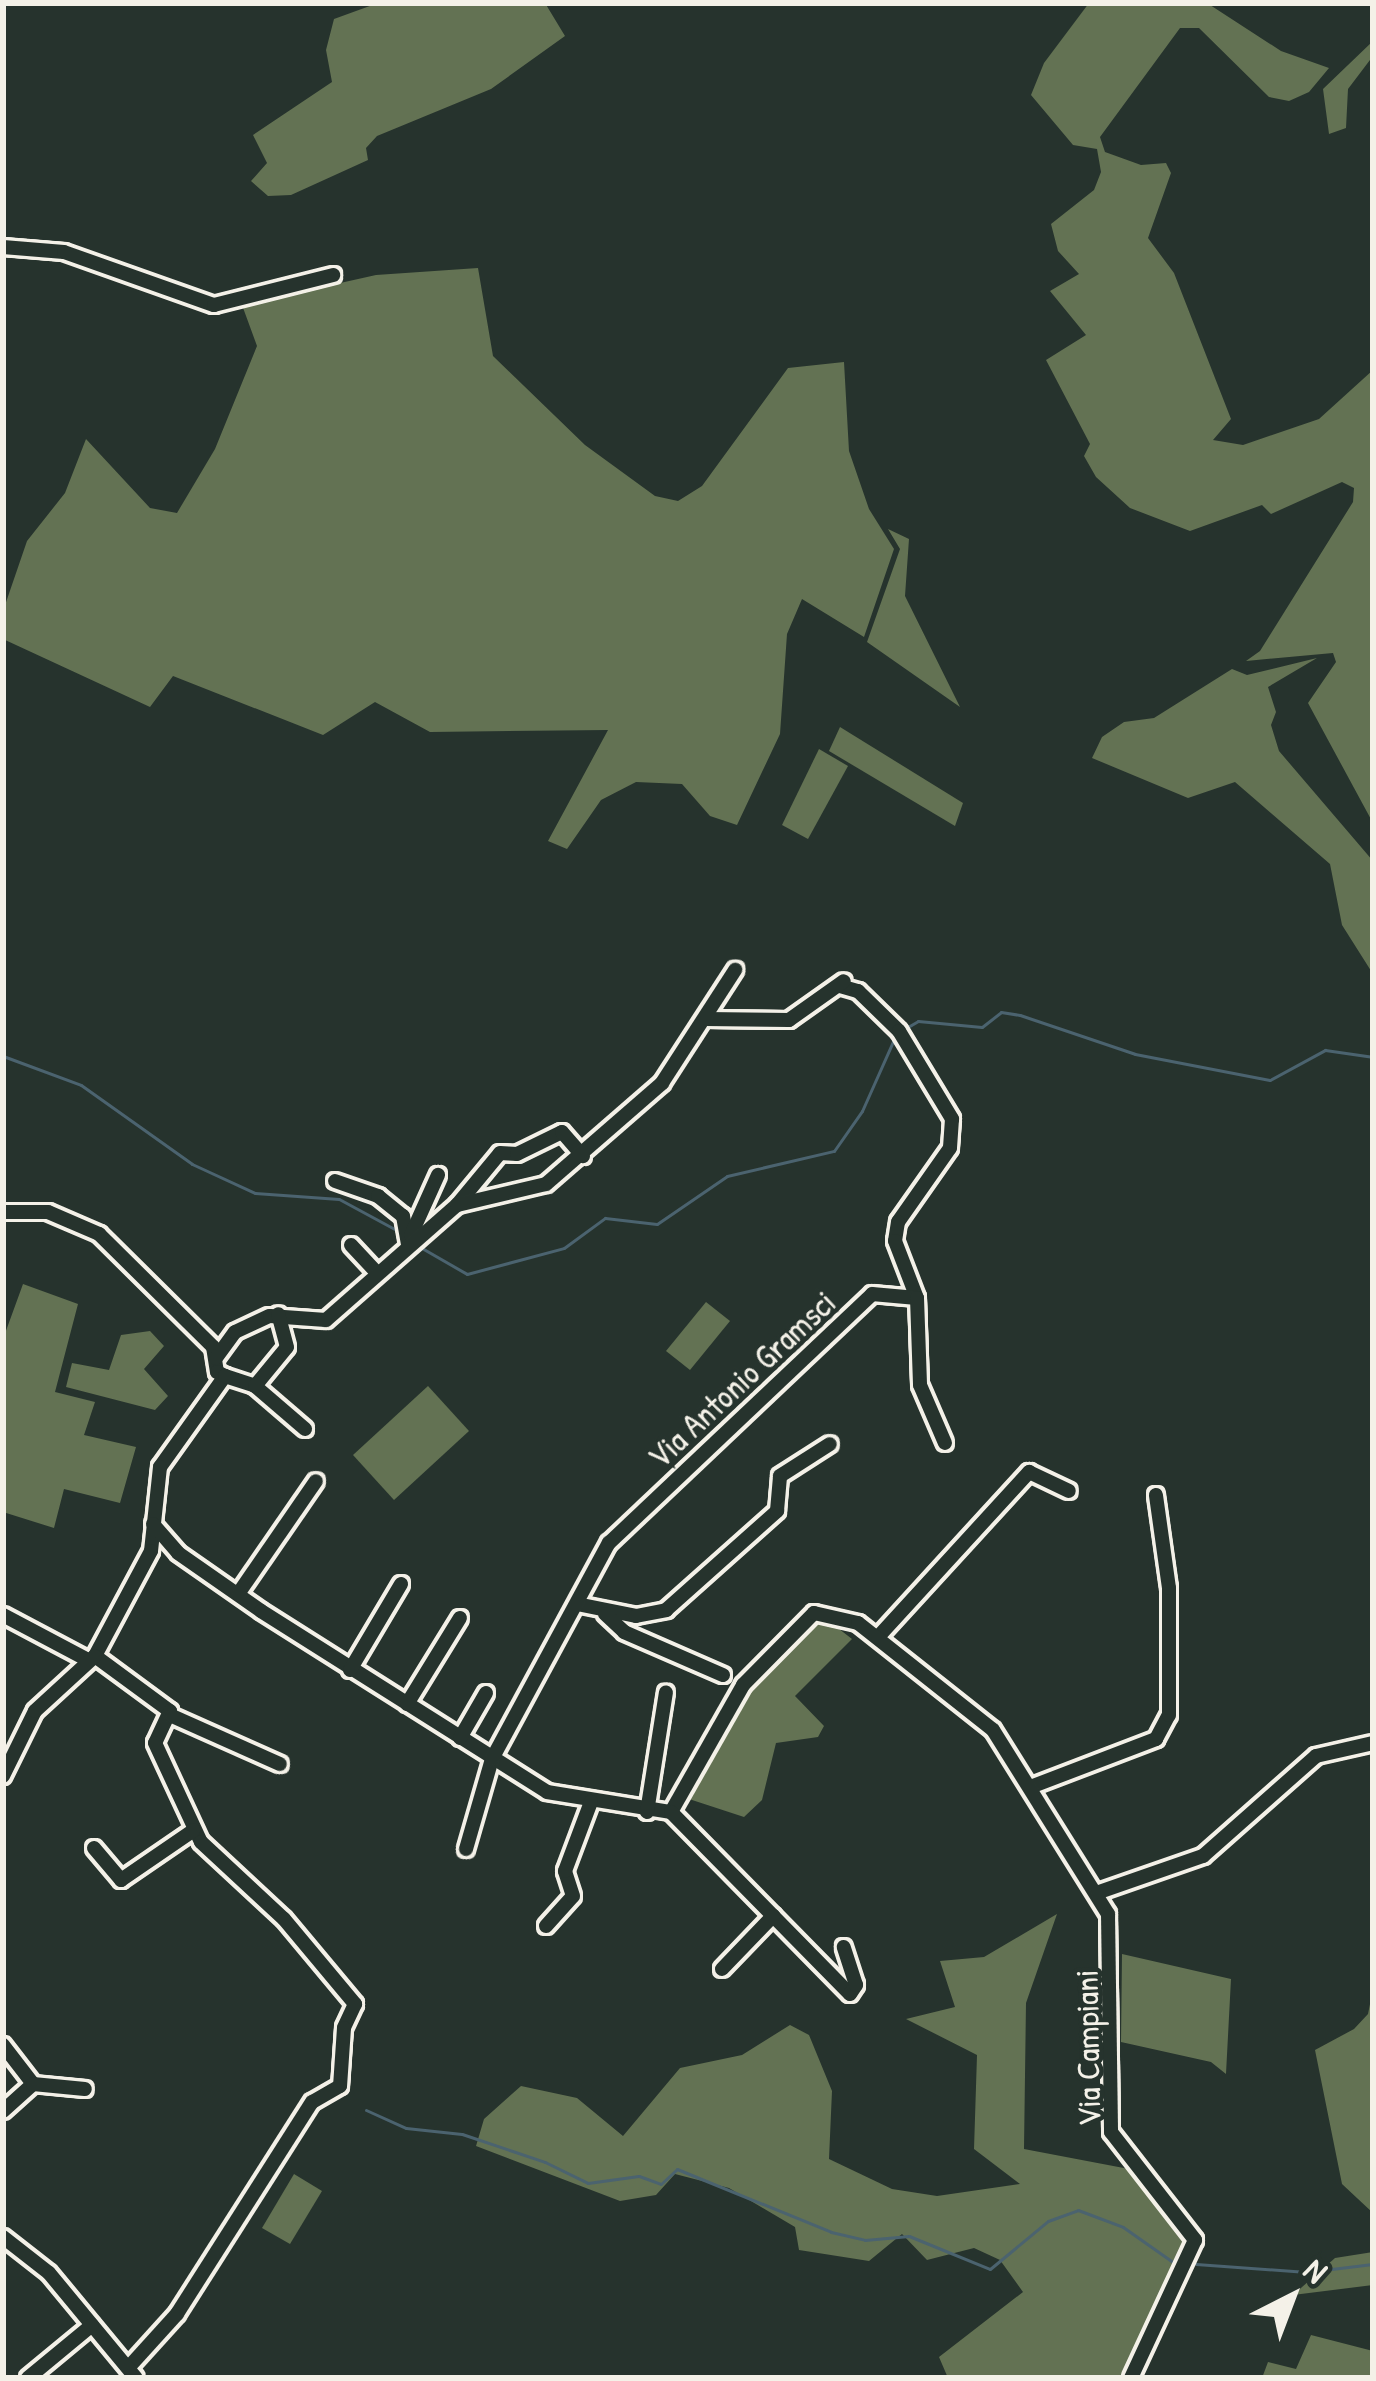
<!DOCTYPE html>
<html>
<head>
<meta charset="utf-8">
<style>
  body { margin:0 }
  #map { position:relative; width:1376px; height:2381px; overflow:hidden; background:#26332d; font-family:"Patrick Hand",sans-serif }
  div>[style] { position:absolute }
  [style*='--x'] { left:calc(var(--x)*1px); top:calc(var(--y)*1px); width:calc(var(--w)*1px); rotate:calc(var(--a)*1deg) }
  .green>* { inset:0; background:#637253 }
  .stream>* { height:3px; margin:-1.5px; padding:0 1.5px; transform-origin:1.5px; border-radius:1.5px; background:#4b636f }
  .roads { filter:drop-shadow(3px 0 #f4f1e8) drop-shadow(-3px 0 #f4f1e8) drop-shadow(0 3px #f4f1e8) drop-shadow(0 -3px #f4f1e8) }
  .minor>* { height:14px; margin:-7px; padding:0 7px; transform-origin:7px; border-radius:7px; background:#26332d }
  span { translate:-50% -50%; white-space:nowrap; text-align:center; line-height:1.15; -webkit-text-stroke:9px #26332d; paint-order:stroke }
  .street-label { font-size:33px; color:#f4f1e8 }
  .frame { position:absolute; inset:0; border:6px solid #f4f1e8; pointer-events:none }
  .north { position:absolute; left:1232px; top:2237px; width:120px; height:120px; -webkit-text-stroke:9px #26332d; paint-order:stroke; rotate:42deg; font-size:33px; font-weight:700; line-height:48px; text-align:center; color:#f4f1e8 }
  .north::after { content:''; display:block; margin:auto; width:42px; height:54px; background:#f4f1e8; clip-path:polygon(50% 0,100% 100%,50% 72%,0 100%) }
</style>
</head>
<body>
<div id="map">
  <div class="green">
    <i style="clip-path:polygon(378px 3px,545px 3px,565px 36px,491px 89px,377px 136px,366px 148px,368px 160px,291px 195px,268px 196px,251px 181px,267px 163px,253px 135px,332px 82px,326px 50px,334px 19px)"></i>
    <i style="clip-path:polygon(1089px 3px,1207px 3px,1281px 51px,1329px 68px,1309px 92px,1289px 101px,1269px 97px,1199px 28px,1180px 28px,1100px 137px,1105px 152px,1141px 165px,1166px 163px,1171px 173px,1148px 238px,1174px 273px,1231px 419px,1213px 440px,1243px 445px,1319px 419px,1373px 370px,1373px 823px,1308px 703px,1336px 662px,1333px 653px,1246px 661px,1260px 651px,1353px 502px,1354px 488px,1342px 482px,1271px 514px,1262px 505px,1190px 531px,1130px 508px,1096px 477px,1084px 456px,1090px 444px,1046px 360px,1086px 335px,1050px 291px,1079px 274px,1058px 251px,1051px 224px,1094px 190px,1101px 172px,1097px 149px,1073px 145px,1031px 95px,1044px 63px)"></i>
    <i style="clip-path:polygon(1373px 41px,1373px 56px,1348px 89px,1346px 128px,1329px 134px,1323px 89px)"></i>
    <i style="clip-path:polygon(478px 268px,493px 356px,585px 445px,655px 496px,678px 501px,702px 486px,788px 368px,844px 362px,849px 451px,869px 509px,894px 549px,864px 637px,802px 599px,787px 634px,780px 734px,737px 825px,710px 816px,682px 784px,636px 782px,601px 800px,567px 849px,548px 841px,608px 730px,430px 732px,375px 702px,323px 735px,173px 676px,150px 707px,3px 639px,3px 611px,27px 541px,65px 493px,86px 439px,150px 508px,177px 513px,215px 449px,257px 346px,242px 305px,376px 275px)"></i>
    <i style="clip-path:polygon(888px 529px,909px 539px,905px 596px,960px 707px,867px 642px,900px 549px)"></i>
    <i style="clip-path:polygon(1317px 658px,1268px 687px,1276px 712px,1271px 725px,1279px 751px,1373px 861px,1373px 974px,1342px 925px,1330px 864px,1235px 782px,1188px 798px,1092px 758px,1102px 737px,1124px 722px,1154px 718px,1232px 669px,1247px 675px)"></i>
    <i style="clip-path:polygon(840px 727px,963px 803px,955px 826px,829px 751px)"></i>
    <i style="clip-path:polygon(819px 749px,848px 766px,808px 839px,782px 825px)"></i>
    <i style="clip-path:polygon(23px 1284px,78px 1304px,55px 1392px,95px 1402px,84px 1435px,136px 1447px,120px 1503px,64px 1489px,54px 1528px,3px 1512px,3px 1339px)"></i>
    <i style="clip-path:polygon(706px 1302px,730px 1321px,690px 1370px,666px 1351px)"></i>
    <i style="clip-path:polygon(150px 1331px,164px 1346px,144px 1369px,168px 1396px,155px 1410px,66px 1387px,72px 1363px,109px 1370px,121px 1335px)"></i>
    <i style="clip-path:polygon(428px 1386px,469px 1431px,394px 1500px,353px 1455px)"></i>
    <i style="clip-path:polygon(816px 1625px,834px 1625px,852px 1639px,795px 1696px,824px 1726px,818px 1737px,776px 1743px,762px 1800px,744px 1817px,689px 1799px,744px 1693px,791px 1637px)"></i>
    <i style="clip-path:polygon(1057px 1914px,1026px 2003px,1024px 2149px,1129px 2169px,1187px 2238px,1126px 2378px,948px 2378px,939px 2357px,1023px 2292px,1000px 2260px,974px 2248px,927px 2260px,902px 2234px,869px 2261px,799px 2250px,795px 2227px,729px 2188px,675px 2174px,656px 2195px,620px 2201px,476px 2146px,484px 2119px,521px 2086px,577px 2098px,623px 2136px,680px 2068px,742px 2055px,790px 2025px,809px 2035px,832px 2091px,829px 2159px,892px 2189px,937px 2196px,1020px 2184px,974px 2149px,977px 2055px,906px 2019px,955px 2007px,940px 1961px,984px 1957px)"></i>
    <i style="clip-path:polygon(1122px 1954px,1231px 1979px,1226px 2074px,1211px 2062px,1121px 2042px)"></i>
    <i style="clip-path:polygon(1373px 1989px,1373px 2213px,1342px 2184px,1315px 2050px,1354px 2029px,1368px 2014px)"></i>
    <i style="clip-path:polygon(294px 2174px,322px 2191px,290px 2244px,262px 2228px)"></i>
    <i style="clip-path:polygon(1373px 2252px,1373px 2285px,1293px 2295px,1335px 2258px)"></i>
    <i style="clip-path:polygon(1311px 2335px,1373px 2351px,1373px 2378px,1262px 2378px,1268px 2362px,1296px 2369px)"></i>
  </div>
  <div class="stream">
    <i style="--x:906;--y:1028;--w:14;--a:-30"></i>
    <i style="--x:918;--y:1021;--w:64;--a:5.4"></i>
    <i style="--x:982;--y:1027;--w:24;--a:-38"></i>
    <i style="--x:1001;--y:1012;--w:19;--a:9"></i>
    <i style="--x:1020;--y:1015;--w:121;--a:18.7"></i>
    <i style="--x:1135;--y:1054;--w:137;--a:10.9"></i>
    <i style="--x:1270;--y:1080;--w:63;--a:-28.6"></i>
    <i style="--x:1325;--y:1050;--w:49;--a:8.3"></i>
    <i style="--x:3;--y:1056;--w:83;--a:20.4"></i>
    <i style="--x:81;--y:1085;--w:136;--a:35.4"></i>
    <i style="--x:192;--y:1164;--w:69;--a:24.7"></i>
    <i style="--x:255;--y:1193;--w:84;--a:4.1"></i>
    <i style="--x:339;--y:1199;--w:72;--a:28.4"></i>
    <i style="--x:420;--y:1247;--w:54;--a:29.9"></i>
    <i style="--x:467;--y:1274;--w:100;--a:-15"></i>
    <i style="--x:564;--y:1248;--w:51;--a:-36.2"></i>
    <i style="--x:605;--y:1218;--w:52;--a:6.6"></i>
    <i style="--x:657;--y:1224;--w:85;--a:-34.4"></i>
    <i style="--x:727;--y:1176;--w:110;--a:-13.2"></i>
    <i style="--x:834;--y:1151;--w:49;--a:-55"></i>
    <i style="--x:862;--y:1111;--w:79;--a:-66"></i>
    <i style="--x:366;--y:2110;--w:44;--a:24.2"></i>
    <i style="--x:406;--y:2128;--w:56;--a:6.1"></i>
    <i style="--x:462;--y:2134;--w:88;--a:18.6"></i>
    <i style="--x:545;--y:2162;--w:48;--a:26"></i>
    <i style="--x:588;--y:2183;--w:51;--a:-7.8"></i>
    <i style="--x:639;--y:2176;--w:23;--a:20"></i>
    <i style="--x:661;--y:2184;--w:22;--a:-43"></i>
    <i style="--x:677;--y:2169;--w:166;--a:22.2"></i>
    <i style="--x:831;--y:2232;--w:35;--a:13"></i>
    <i style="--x:865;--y:2240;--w:44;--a:-5.2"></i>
    <i style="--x:909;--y:2236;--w:87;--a:22.2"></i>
    <i style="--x:990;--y:2269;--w:75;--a:-39.6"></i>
    <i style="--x:1048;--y:2221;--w:32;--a:-20"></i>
    <i style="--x:1078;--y:2210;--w:48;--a:20.7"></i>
    <i style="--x:1123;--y:2227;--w:66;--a:35.1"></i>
    <i style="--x:1196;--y:2264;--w:111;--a:4.1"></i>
    <i style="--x:1307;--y:2272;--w:66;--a:-6.9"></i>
  </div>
  <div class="roads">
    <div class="minor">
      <i style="--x:3;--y:247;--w:61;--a:4.7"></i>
      <i style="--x:64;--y:252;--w:159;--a:19.5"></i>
      <i style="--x:214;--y:305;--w:123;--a:-14.1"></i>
      <i style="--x:840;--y:986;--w:19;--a:16"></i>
      <i style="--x:858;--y:991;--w:57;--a:44.3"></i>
      <i style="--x:899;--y:1031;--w:103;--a:58.9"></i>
      <i style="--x:952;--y:1119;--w:29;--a:94"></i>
      <i style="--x:950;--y:1148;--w:90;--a:125.1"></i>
      <i style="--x:898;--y:1222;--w:19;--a:99"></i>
      <i style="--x:895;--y:1241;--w:61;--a:68.9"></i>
      <i style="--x:706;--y:1019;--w:83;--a:0.7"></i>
      <i style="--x:789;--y:1020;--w:67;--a:-35.3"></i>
      <i style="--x:335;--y:1181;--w:46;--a:19.2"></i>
      <i style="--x:378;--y:1196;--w:32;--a:39"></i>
      <i style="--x:403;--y:1216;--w:29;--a:80"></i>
      <i style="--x:457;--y:1205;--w:67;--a:-50.4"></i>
      <i style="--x:500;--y:1153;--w:17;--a:3"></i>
      <i style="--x:517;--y:1154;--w:50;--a:-26.1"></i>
      <i style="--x:562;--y:1132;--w:32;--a:49"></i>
      <i style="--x:3;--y:1212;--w:45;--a:0"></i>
      <i style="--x:48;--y:1212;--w:56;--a:23.3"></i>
      <i style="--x:99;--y:1234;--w:161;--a:44.7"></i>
      <i style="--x:213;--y:1347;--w:25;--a:81"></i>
      <i style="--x:217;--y:1372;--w:9;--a:27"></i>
      <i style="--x:225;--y:1376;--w:112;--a:125.5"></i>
      <i style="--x:160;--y:1467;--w:84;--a:96.1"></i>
      <i style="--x:151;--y:1551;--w:119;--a:118.1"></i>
      <i style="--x:95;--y:1656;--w:93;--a:36.3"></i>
      <i style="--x:170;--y:1711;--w:35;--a:115"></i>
      <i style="--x:155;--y:1743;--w:109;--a:65.1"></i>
      <i style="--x:201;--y:1842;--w:113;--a:42.9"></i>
      <i style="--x:284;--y:1919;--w:111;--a:50.1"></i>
      <i style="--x:355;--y:2004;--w:26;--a:115"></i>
      <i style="--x:344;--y:2028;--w:58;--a:93.9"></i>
      <i style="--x:340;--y:2086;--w:32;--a:150"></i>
      <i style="--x:312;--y:2102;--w:251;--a:122.5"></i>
      <i style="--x:177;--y:2314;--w:72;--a:132.2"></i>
      <i style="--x:411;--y:1235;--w:66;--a:-65.8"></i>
      <i style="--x:351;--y:1245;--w:38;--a:47"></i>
      <i style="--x:216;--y:1358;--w:32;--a:-54"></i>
      <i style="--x:235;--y:1332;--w:38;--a:-25"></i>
      <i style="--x:270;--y:1316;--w:56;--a:4.1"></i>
      <i style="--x:326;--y:1320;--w:174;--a:-41.3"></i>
      <i style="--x:457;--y:1205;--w:91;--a:-13.3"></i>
      <i style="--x:546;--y:1184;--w:154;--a:-41"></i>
      <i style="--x:662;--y:1083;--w:135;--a:-57.1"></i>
      <i style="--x:225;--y:1376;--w:32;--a:18"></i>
      <i style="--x:255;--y:1386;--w:66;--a:40.7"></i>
      <i style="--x:255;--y:1386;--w:50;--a:-50.6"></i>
      <i style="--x:287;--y:1347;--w:34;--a:-105"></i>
      <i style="--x:153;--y:1524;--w:38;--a:49"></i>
      <i style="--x:178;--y:1553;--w:101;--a:34.9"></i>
      <i style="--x:261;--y:1611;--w:338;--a:32.3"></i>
      <i style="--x:547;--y:1792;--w:126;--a:9.2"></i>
      <i style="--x:238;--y:1594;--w:137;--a:-55.4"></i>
      <i style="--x:577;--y:1604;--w:60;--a:11.5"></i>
      <i style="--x:636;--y:1616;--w:31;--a:-11"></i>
      <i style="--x:666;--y:1610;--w:149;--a:-41.7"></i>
      <i style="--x:777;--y:1511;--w:35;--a:-85"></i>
      <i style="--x:780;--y:1476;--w:59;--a:-32.6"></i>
      <i style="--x:605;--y:1614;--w:26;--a:43"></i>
      <i style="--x:624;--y:1632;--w:108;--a:23.5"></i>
      <i style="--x:3;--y:1615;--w:94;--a:27.9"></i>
      <i style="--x:878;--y:1637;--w:224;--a:-47.5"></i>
      <i style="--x:1029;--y:1472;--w:44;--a:25.4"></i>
      <i style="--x:350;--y:1670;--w:100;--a:-59.3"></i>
      <i style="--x:407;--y:1704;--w:101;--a:-58.4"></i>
      <i style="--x:172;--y:1716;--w:118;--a:24"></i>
      <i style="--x:460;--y:1738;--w:52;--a:-60"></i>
      <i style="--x:3;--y:1776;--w:72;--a:-63.8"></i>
      <i style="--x:35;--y:1711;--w:81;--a:-42.5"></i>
      <i style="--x:1033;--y:1786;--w:132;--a:-20.9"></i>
      <i style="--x:1156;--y:1739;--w:27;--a:-62"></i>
      <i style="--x:1169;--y:1715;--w:127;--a:-90"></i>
      <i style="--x:1169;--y:1588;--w:94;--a:-98"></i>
      <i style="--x:647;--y:1812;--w:121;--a:-81"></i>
      <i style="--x:671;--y:1812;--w:146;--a:-60.4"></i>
      <i style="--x:743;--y:1685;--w:101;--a:-45.4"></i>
      <i style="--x:814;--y:1613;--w:45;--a:12.8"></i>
      <i style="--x:858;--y:1623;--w:172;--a:38.4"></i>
      <i style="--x:993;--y:1730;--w:217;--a:58"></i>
      <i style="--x:1108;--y:1914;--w:218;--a:89.2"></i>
      <i style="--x:1111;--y:2132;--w:137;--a:52.1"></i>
      <i style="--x:1195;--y:2240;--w:152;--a:114.9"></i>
      <i style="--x:671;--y:1812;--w:255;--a:45.5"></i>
      <i style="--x:850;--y:1994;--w:11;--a:-56"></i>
      <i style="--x:856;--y:1985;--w:40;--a:-108"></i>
      <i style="--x:94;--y:1848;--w:42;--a:49.8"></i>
      <i style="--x:121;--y:1880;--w:88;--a:-34.4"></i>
      <i style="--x:466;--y:1849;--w:94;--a:-73.9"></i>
      <i style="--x:492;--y:1759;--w:246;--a:-61.6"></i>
      <i style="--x:609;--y:1543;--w:362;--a:-43.4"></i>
      <i style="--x:872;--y:1294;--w:45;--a:5.1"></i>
      <i style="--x:917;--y:1298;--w:87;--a:88"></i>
      <i style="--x:920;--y:1385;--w:63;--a:66.7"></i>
      <i style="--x:1099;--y:1892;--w:110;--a:-19.1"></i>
      <i style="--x:1203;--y:1856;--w:151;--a:-41.5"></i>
      <i style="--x:1316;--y:1756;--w:58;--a:-12.8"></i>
      <i style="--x:546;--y:1926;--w:40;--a:-48"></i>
      <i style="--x:573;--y:1896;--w:26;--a:-108"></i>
      <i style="--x:565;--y:1871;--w:74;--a:-69.4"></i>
      <i style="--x:722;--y:1969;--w:74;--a:-46.1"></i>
      <i style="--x:3;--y:2045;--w:49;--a:52.4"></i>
      <i style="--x:3;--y:2111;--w:40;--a:-42"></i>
      <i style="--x:33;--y:2084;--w:52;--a:5.5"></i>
      <i style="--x:3;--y:2237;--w:58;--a:38"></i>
      <i style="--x:49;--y:2273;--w:136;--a:50.4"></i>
      <i style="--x:28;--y:2378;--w:83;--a:-39.6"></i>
    </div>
  </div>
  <div class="street-label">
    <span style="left:742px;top:1380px;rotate:-43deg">Via Antonio Gramsci</span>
    <span style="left:1088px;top:2048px;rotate:-91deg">Via Campiani</span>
  </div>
  <div class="frame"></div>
  <div class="north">N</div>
</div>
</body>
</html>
